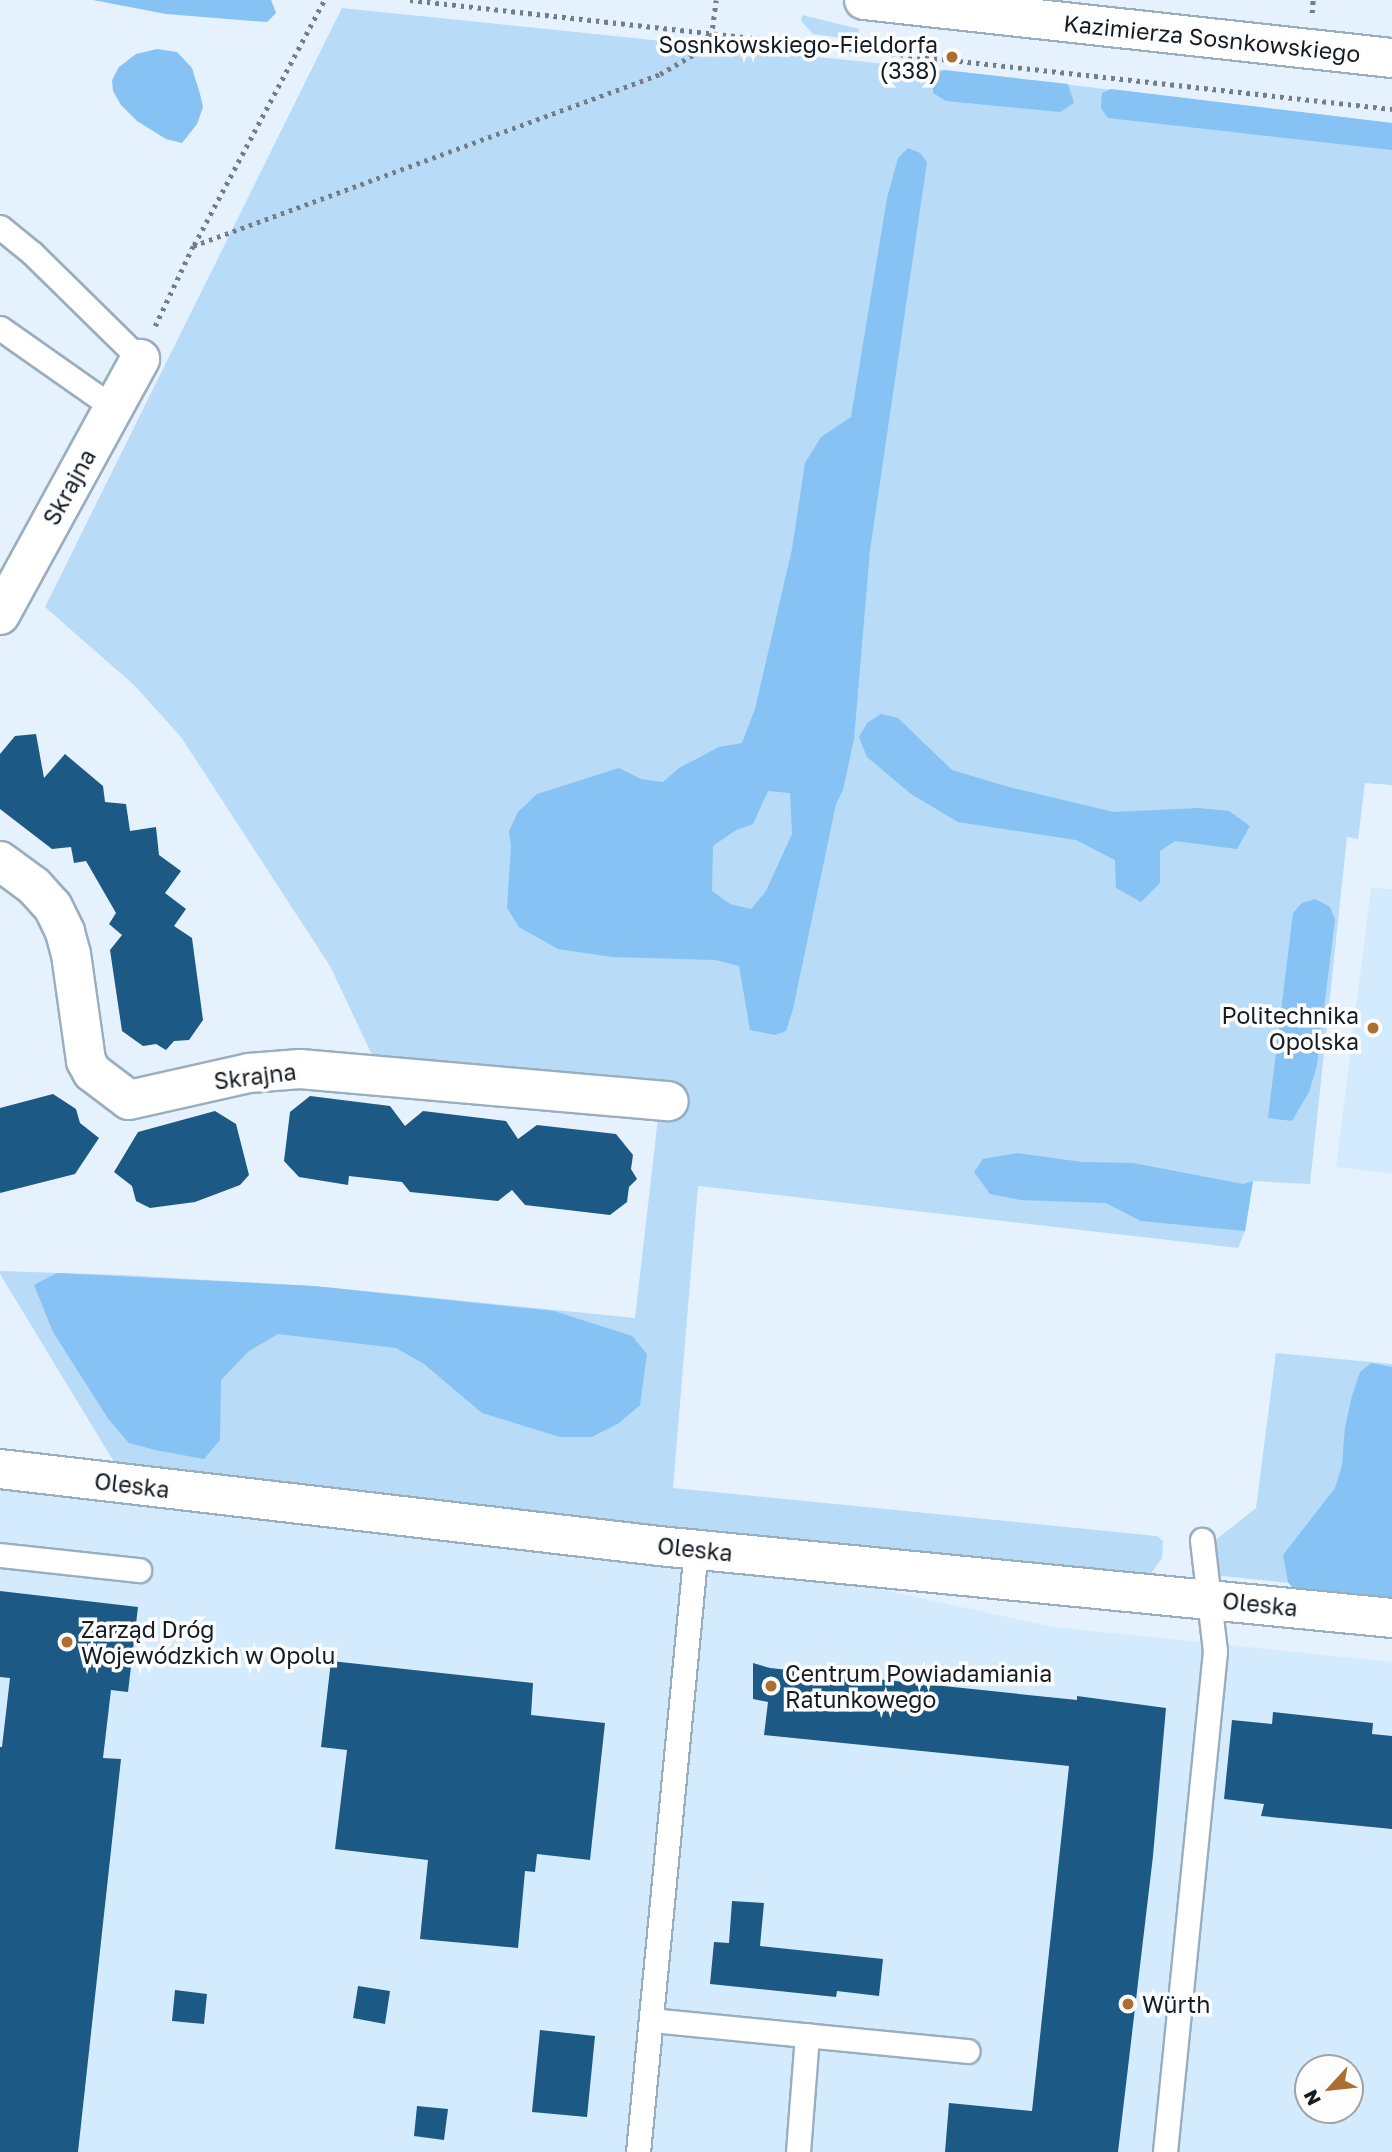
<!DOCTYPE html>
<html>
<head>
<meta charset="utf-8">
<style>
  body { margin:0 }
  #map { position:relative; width:1392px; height:2152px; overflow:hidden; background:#e5f2fd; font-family:"Golos Text",sans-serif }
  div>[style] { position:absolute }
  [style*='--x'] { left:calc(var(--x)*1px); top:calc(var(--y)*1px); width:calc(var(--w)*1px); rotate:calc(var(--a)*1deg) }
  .built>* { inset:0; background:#d4ebfe }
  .green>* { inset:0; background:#b8dbf8 }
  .forest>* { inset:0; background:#86c2f3 }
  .building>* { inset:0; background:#1c5984 }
  .path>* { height:4.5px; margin-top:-2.25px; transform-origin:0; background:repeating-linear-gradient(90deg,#747e87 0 3.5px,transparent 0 8.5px) }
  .roads { filter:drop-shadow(2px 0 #99aebf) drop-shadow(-2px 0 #99aebf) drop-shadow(0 2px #99aebf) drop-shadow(0 -2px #99aebf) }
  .lane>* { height:23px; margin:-11.5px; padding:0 11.5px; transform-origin:11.5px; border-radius:11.5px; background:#fff }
  .street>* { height:38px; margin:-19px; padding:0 19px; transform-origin:19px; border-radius:19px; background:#fff }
  .secondary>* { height:38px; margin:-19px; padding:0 19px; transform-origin:19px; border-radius:19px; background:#fff }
  .dots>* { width:19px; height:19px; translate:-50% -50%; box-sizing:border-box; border:4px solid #fdfdfd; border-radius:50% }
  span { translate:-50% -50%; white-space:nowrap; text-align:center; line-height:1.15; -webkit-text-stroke:7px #fdfdfd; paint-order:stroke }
  .street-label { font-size:23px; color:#151d24 }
  .poi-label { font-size:23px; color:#151d24 }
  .right { translate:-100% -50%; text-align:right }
  .left { translate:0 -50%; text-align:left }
  .north { position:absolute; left:1294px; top:2054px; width:70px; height:70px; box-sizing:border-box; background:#fdfdfd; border:2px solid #a0a3a6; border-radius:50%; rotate:243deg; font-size:19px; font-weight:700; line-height:28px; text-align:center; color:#151d24 }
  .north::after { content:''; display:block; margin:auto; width:24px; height:32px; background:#aa6f31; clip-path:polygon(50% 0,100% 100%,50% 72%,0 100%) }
</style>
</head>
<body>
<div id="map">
  <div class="built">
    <i style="clip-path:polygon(1371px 888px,1392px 889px,1392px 1174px,1336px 1167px)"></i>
    <i style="clip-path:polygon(evenodd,0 1469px,696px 1549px,1054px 1627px,1392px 1662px,1392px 2152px,0 2152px,0 1469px,1308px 2068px,1350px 2068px,1350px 2110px,1308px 2110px,1308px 2068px)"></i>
  </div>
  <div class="green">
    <i style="clip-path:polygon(342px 8px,944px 70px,1392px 123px,1392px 785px,1365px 783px,1358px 839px,1347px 837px,1310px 1184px,1253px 1181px,1245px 1231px,1238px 1248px,698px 1186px,673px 1488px,1157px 1536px,1163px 1541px,1162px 1558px,1138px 1592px,128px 1485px,0 1274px,0 1271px,122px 1275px,314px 1286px,635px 1318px,659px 1109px,383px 1078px,330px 966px,181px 737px,134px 685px,45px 607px)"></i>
    <i style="clip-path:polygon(802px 15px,859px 29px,857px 40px,813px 34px,801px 21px)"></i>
    <i style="clip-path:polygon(1276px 1353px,1392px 1364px,1392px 1594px,1214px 1575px,1209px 1545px,1256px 1508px)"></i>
  </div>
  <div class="forest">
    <i style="clip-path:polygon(93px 0,271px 0,276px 13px,267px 22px,166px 14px)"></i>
    <i style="clip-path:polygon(157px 49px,177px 52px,192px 68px,200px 94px,203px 107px,197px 124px,182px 143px,166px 139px,137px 121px,121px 105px,113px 91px,112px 80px,119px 67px,136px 54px)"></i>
    <i style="clip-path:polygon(944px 70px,1068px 84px,1074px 103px,1060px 112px,946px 101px,933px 93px,933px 75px)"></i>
    <i style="clip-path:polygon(1111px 89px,1392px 123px,1392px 150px,1108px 118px,1101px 108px,1102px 93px)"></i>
    <i style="clip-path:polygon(evenodd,908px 148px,920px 153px,927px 162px,870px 550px,854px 739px,843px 790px,836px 804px,793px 1009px,786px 1031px,775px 1035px,750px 1030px,739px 966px,715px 960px,612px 957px,558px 949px,519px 927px,507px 908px,511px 847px,509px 831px,518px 812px,537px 794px,619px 768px,641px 779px,663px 782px,679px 768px,719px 747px,742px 743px,755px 709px,792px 549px,805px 463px,821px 437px,851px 417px,887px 198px,898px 158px,908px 148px,768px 791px,790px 793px,792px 834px,766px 891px,751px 909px,730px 904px,712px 891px,713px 846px,736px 830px,753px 824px,768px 791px)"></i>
    <i style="clip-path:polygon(881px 714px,898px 718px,952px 770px,1009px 787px,1114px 812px,1199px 808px,1229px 811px,1250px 826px,1237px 849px,1175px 841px,1160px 851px,1160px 883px,1141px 902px,1116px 888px,1115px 860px,1076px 840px,958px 822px,911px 794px,867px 757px,859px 737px,867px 723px)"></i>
    <i style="clip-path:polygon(1315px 899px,1330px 907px,1335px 920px,1317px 1065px,1309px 1092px,1292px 1121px,1268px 1118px,1293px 913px,1302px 903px)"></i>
    <i style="clip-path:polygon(1017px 1153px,1082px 1162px,1133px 1163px,1243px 1184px,1253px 1181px,1245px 1231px,1141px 1221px,1106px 1203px,1020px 1200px,990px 1194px,974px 1172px,983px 1159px)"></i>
    <i style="clip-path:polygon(57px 1273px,314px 1286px,554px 1311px,632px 1336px,647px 1354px,640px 1405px,619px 1423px,592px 1437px,560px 1437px,482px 1413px,424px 1364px,396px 1348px,278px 1334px,249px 1351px,221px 1380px,220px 1440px,204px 1459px,155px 1450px,129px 1443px,109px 1420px,53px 1332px,34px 1285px)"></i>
    <i style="clip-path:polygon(1371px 1363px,1392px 1367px,1392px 1598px,1301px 1600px,1288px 1582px,1283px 1555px,1335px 1488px,1342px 1465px,1345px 1427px,1352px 1396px,1360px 1372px)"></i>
  </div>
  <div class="building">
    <i style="clip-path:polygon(36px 734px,44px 778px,65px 754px,103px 786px,105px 802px,126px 804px,130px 831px,156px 827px,159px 855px,181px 871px,165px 893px,186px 909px,174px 926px,192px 938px,203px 1020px,189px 1040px,174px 1041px,166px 1050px,156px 1044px,143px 1046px,122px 1031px,110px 950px,122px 935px,109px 924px,116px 913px,86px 861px,74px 863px,71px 847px,52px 849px,0 809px,0 754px,15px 736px)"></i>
    <i style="clip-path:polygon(53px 1094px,76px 1109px,80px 1123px,99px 1138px,75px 1174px,0 1193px,0 1108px)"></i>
    <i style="clip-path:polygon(310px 1096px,390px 1106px,405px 1126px,423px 1111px,506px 1121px,518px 1139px,537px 1125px,616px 1134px,633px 1155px,631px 1169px,637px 1179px,629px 1187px,627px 1202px,610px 1215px,525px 1205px,512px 1190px,498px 1201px,410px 1192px,402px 1182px,349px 1176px,348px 1185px,299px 1177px,284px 1161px,290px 1112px)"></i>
    <i style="clip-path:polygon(215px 1111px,236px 1124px,249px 1175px,240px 1185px,195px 1202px,150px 1208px,136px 1201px,132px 1186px,114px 1172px,138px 1132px)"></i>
    <i style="clip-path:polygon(0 1591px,138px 1607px,128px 1692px,111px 1690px,103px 1758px,121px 1759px,78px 2152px,0 2152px,0 1747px,2px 1747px,10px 1678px,0 1677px)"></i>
    <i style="clip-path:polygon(331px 1661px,533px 1683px,531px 1715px,605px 1723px,590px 1860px,537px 1854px,535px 1872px,525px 1871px,518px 1948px,420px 1939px,428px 1860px,335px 1849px,347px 1750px,321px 1747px)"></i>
    <i style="clip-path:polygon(753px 1663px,770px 1668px,1077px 1700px,1077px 1696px,1166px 1708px,1153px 1856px,1118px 2152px,945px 2152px,949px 2103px,1032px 2111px,1069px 1766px,764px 1735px,768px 1702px,753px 1699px)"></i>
    <i style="clip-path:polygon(1273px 1712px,1373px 1723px,1372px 1734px,1392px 1736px,1392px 1829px,1261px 1816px,1264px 1804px,1224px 1799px,1232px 1720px,1272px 1724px)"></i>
    <i style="clip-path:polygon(732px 1901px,764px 1903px,760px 1946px,883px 1959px,879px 1996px,837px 1991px,836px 1997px,710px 1984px,714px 1942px,729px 1943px)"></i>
    <i style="clip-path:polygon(358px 1986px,390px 1991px,385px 2024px,353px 2018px)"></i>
    <i style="clip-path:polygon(175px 1990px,207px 1994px,204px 2024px,172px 2021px)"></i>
    <i style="clip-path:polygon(540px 2030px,595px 2036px,587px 2117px,532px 2112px)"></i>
    <i style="clip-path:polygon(417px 2106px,448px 2109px,444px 2140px,414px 2136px)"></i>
  </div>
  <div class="path">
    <i style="--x:410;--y:0;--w:988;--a:6.33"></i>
    <i style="--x:1312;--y:13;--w:13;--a:-86"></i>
    <i style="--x:194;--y:245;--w:277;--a:-62"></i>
    <i style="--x:155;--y:326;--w:89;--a:-64.6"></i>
    <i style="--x:193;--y:246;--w:498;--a:-20.2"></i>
    <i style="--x:660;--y:74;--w:58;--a:-30.1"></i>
    <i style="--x:710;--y:45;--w:45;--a:-82.4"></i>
  </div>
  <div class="roads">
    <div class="lane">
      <i style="--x:0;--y:227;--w:41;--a:39.1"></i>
      <i style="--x:32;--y:253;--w:151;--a:44.5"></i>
      <i style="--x:0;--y:328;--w:139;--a:35.1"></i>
      <i style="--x:0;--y:1555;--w:140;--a:6.2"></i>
      <i style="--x:651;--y:2020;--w:318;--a:5.6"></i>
      <i style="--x:638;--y:2152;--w:606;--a:-84.51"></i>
      <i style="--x:798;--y:2152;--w:117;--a:-85.6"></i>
      <i style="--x:1165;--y:2152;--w:503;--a:-84.3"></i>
      <i style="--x:1215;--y:1651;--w:112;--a:-96.7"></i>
    </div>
    <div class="street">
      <i style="--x:0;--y:615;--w:292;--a:-61.3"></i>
      <i style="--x:0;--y:861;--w:42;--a:36.3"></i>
      <i style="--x:34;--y:886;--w:28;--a:48"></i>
      <i style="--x:53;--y:907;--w:28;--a:64"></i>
      <i style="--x:65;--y:932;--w:23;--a:75"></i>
      <i style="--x:71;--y:954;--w:108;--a:82"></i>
      <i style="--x:86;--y:1061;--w:13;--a:61"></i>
      <i style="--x:92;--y:1072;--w:46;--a:37.1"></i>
      <i style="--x:129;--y:1100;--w:123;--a:-12.7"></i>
      <i style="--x:249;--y:1073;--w:51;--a:-4.5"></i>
      <i style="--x:300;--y:1069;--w:370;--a:5"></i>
    </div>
    <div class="secondary">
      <i style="--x:864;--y:0;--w:531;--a:6.27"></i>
      <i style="--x:0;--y:1469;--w:663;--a:6.66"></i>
      <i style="--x:659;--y:1546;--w:737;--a:5.61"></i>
    </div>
  </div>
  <div class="dots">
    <i style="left:952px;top:57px;background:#aa6f31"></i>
    <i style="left:1373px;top:1028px;background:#aa6f31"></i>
    <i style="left:67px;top:1642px;background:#aa6f31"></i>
    <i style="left:771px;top:1686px;background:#aa6f31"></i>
    <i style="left:1128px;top:2004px;background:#aa6f31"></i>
  </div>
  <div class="street-label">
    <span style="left:1212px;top:38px;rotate:6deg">Kazimierza Sosnkowskiego</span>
    <span style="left:69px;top:487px;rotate:-61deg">Skrajna</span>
    <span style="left:255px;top:1076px;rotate:-7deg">Skrajna</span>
    <span style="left:132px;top:1485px;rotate:7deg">Oleska</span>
    <span style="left:695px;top:1549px;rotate:6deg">Oleska</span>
    <span style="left:1260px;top:1604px;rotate:6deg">Oleska</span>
  </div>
  <div class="poi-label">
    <span class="right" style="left:938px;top:57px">Sosnkowskiego-Fieldorfa<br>(338)</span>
    <span class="right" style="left:1359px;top:1028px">Politechnika<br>Opolska</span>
    <span class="left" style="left:81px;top:1642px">Zarząd Dróg<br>Wojewódzkich w Opolu</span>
    <span class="left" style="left:785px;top:1686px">Centrum Powiadamiania<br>Ratunkowego</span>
    <span class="left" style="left:1142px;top:2004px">Würth</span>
  </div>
  <div class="north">N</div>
</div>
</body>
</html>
